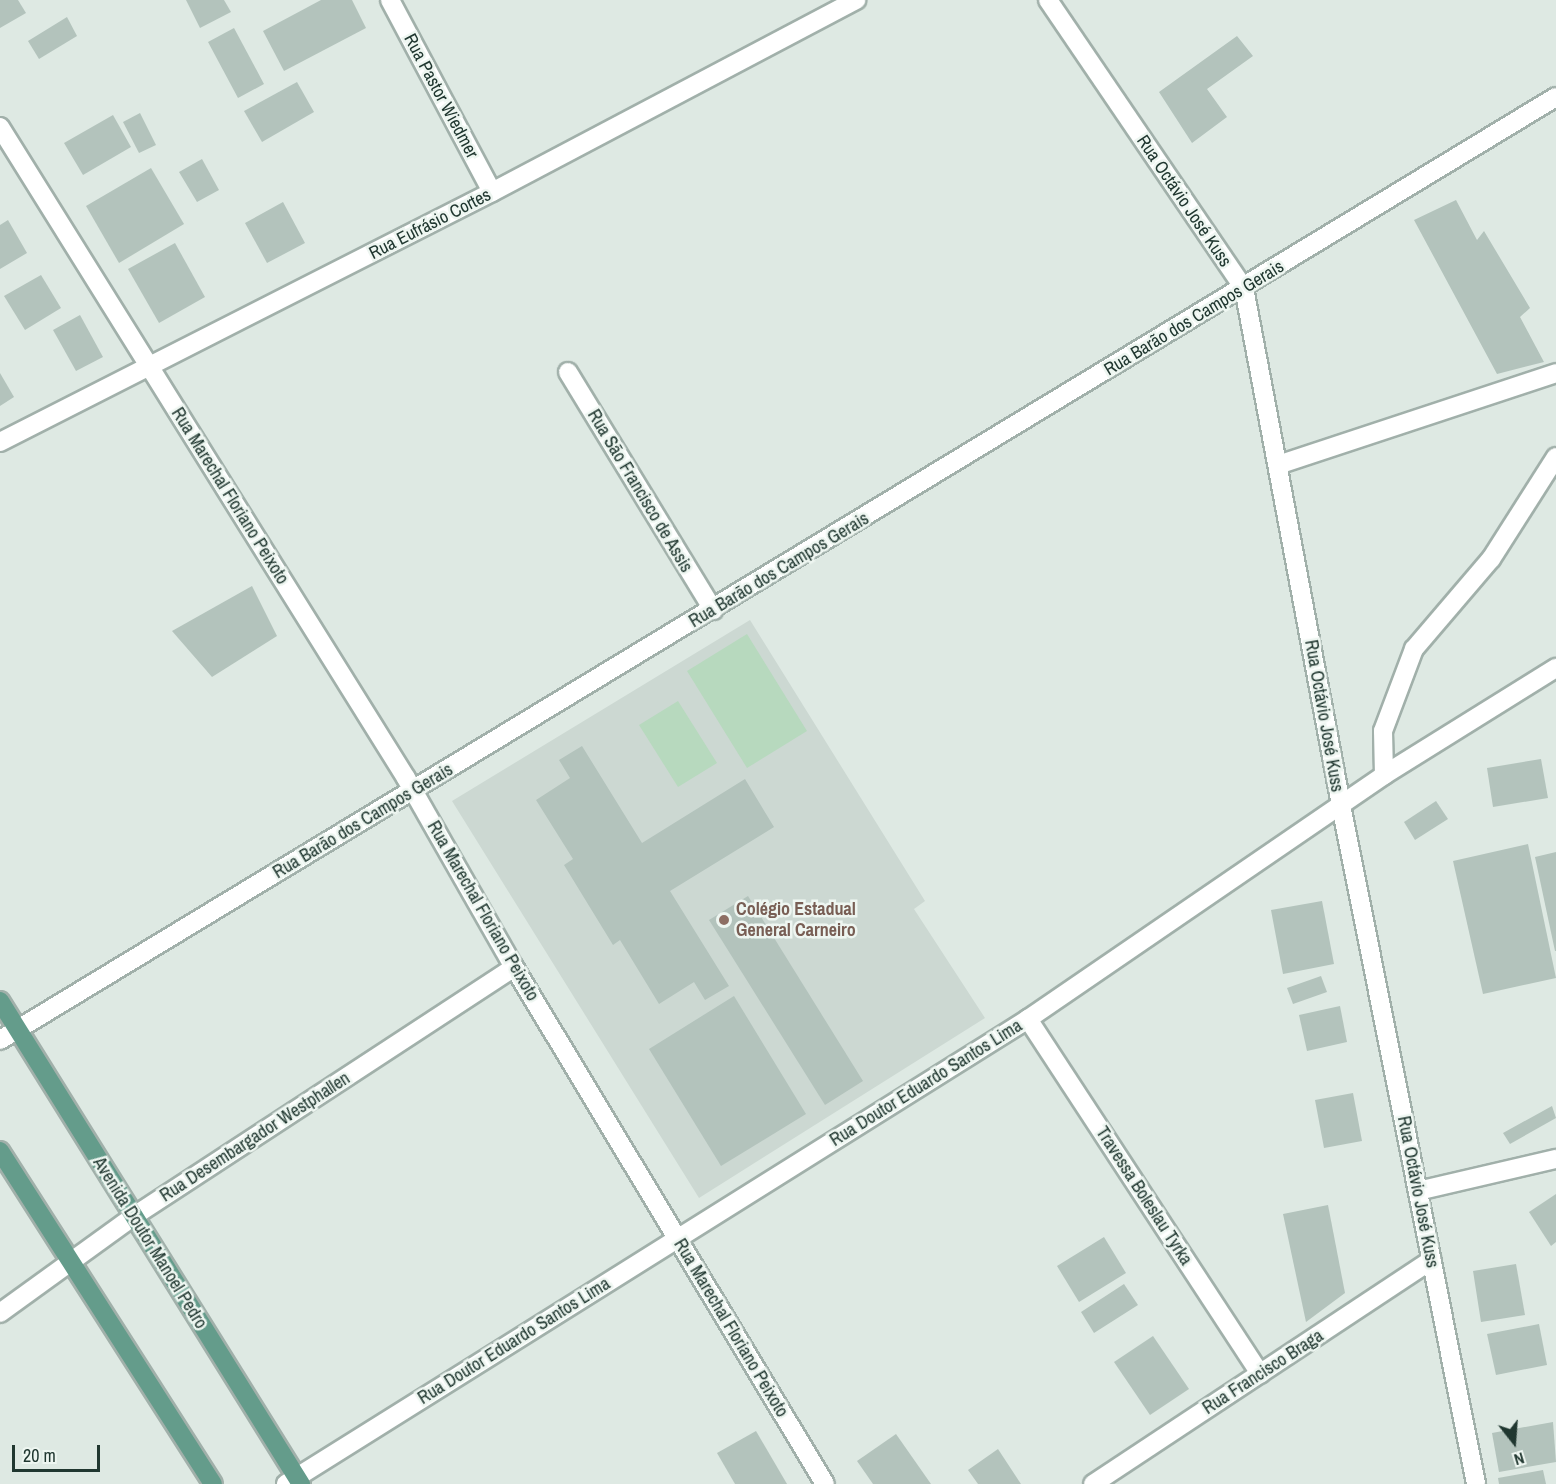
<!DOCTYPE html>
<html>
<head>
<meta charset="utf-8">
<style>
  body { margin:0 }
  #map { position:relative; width:1556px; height:1484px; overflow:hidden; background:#dee9e3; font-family:"Archivo Narrow",sans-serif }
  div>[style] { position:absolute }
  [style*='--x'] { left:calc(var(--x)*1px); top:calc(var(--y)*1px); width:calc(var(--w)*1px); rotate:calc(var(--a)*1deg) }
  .built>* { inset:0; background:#ccd8d2 }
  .green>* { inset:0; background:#b7d9be }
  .building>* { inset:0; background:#b3c3bc }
  .roads { filter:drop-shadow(2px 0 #a1b0aa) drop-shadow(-2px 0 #a1b0aa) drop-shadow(0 2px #a1b0aa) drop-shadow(0 -2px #a1b0aa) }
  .minor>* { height:18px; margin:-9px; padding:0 9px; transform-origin:9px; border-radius:9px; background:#fff }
  .major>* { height:18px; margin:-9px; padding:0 9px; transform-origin:9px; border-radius:9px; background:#649c8b }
  .dots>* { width:16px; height:16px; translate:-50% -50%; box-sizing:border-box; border:3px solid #eef6f1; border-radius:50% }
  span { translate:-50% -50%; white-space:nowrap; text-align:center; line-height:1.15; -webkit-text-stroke:5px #eef6f1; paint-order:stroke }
  .street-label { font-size:18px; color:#203730 }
  .education-label { font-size:18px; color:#785e54; font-weight:700 }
  .left { translate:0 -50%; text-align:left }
  .north { position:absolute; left:1484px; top:1412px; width:60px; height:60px; -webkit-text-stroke:4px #eef6f1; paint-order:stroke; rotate:163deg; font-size:16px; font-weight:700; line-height:24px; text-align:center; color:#203730 }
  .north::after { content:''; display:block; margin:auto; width:21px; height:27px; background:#203730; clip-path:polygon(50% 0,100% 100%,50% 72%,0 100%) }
  .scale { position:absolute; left:12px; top:1445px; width:88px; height:27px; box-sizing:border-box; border:3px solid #203730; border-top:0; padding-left:8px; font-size:18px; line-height:21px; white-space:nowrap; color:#203730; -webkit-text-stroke:4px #eef6f1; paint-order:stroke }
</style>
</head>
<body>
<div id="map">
  <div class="built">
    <i style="clip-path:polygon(750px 620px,925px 901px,914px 909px,985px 1018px,699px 1198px,452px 801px)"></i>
  </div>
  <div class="green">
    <i style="clip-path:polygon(747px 634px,807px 731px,747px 768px,687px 671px)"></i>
    <i style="clip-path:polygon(678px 701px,717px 763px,678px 787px,639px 725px)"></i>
  </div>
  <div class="building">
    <i style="clip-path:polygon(0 0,18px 0,26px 13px,0 28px)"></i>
    <i style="clip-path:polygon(186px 0,224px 0,231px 12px,200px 28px)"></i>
    <i style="clip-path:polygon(321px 0,352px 0,366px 28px,284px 71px,263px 31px)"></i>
    <i style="clip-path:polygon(67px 17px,77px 36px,39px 59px,28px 41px)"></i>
    <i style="clip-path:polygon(234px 28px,264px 84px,238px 98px,208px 42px)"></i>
    <i style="clip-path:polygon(1237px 36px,1253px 56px,1207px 89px,1227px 117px,1192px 143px,1159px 92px)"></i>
    <i style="clip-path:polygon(297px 82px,314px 112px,262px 142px,244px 111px)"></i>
    <i style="clip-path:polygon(140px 113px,156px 145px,139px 153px,123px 122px)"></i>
    <i style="clip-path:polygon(113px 115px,131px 147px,83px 175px,64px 143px)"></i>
    <i style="clip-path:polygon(202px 159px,219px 190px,197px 202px,179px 172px)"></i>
    <i style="clip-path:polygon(151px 168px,184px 224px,119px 263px,86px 206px)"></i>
    <i style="clip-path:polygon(1456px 200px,1477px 240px,1484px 231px,1530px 308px,1520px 317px,1544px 362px,1497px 374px,1414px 220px)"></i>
    <i style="clip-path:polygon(283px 202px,305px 243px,267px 263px,245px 223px)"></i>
    <i style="clip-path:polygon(8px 220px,27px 253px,0 269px,0 225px)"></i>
    <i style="clip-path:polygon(175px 243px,205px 297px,159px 323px,128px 269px)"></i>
    <i style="clip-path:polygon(41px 275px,61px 308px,25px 330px,4px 296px)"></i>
    <i style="clip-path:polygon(80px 315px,103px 357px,76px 371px,53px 330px)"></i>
    <i style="clip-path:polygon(0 373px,14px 397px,0 406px)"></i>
    <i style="clip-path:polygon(252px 586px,277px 636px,212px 677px,172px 631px)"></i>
    <i style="clip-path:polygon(582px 746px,642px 843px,745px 779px,774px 827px,670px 891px,729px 986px,705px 1000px,694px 982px,659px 1004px,620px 940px,613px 945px,564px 865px,573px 859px,536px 800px,570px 778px,559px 760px)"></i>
    <i style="clip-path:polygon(1541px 759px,1548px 798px,1493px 807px,1487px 768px)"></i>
    <i style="clip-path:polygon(1436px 801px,1448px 819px,1415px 840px,1404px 822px)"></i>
    <i style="clip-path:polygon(1528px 844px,1556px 978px,1483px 994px,1453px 861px)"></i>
    <i style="clip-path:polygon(1556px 852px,1556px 951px,1555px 951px,1535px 857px)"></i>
    <i style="clip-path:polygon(748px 896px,863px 1081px,825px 1105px,709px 920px)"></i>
    <i style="clip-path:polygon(1322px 901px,1334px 964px,1283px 974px,1271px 910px)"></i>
    <i style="clip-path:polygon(1321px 976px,1327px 992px,1293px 1004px,1287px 988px)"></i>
    <i style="clip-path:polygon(734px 996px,806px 1114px,721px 1166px,649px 1049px)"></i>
    <i style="clip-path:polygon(1340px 1006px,1347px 1042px,1307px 1051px,1299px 1015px)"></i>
    <i style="clip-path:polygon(1353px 1093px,1362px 1141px,1324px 1148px,1315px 1100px)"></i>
    <i style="clip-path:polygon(1552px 1106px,1556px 1118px,1510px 1144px,1503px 1133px)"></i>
    <i style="clip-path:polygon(1556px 1194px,1556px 1242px,1551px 1246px,1529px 1212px)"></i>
    <i style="clip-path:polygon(1328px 1205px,1345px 1293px,1306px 1322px,1283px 1214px)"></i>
    <i style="clip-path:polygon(1104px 1237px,1126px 1273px,1079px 1302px,1057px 1266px)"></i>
    <i style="clip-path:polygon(1516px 1264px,1525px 1315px,1481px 1322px,1473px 1271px)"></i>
    <i style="clip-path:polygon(1124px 1284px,1138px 1305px,1094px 1333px,1081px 1312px)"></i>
    <i style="clip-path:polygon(1539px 1324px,1547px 1365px,1496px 1375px,1487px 1334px)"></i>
    <i style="clip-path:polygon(1153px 1336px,1189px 1389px,1150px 1415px,1114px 1362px)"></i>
    <i style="clip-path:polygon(1553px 1422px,1556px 1462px,1499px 1472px,1492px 1433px)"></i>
    <i style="clip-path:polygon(756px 1431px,787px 1484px,735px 1484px,717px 1453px)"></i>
    <i style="clip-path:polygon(896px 1434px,931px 1484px,873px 1484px,857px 1461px)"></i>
    <i style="clip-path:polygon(998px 1449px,1021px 1484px,978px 1484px,968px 1470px)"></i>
    <i style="clip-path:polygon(1543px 1470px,1546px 1484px,1499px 1484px,1498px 1478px)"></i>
  </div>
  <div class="roads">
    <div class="minor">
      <i style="--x:390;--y:0;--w:217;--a:62"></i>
      <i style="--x:1048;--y:0;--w:348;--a:55.8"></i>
      <i style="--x:1244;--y:288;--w:526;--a:79.37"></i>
      <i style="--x:1341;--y:805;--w:692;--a:78.75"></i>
      <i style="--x:0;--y:127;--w:767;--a:58.05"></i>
      <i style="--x:406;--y:778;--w:218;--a:60.3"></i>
      <i style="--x:514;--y:967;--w:603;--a:58.97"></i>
      <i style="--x:568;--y:372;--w:279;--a:58.6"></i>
      <i style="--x:0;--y:442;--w:552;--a:-26.94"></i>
      <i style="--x:492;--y:192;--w:412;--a:-27.8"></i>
      <i style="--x:1278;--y:465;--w:293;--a:-18.3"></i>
      <i style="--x:1384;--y:775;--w:44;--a:-91.3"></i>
      <i style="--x:1383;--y:731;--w:88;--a:-69.3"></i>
      <i style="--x:1414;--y:649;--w:118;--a:-49.5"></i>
      <i style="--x:1491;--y:559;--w:121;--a:-57.5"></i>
      <i style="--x:1028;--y:1019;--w:424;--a:56.8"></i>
      <i style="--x:0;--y:1040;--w:1819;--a:-31.22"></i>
      <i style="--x:1418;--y:1191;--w:142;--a:-13.1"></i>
      <i style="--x:0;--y:1313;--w:165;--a:-35.9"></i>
      <i style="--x:134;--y:1216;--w:454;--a:-33.2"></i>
      <i style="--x:286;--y:1484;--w:876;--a:-32.07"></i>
      <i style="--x:1028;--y:1019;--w:432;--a:-34.4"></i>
      <i style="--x:1384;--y:775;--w:203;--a:-31.9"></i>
      <i style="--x:1093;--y:1484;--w:406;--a:-33.5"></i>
    </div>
    <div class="major">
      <i style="--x:0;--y:1001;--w:569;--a:58.07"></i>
      <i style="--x:0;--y:1151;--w:395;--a:57.4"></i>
    </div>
  </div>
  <div class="dots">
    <i style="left:724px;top:920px;background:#8d6e63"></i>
  </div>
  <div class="street-label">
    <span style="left:441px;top:96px;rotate:62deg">Rua Pastor Wiedmer</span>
    <span style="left:1184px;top:201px;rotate:56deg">Rua Octávio José Kuss</span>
    <span style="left:430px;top:224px;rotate:-27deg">Rua Eufrásio Cortes</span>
    <span style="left:1194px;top:318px;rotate:-31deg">Rua Barão dos Campos Gerais</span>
    <span style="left:640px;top:491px;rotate:59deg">Rua São Francisco de Assis</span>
    <span style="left:230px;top:496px;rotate:58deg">Rua Marechal Floriano Peixoto</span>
    <span style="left:779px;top:570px;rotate:-31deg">Rua Barão dos Campos Gerais</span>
    <span style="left:1324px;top:716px;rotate:80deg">Rua Octávio José Kuss</span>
    <span style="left:363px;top:821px;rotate:-31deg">Rua Barão dos Campos Gerais</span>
    <span style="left:483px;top:911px;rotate:60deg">Rua Marechal Floriano Peixoto</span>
    <span style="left:926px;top:1083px;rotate:-32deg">Rua Doutor Eduardo Santos Lima</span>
    <span style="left:255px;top:1137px;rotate:-33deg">Rua Desembargador Westphallen</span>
    <span style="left:1418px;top:1192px;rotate:79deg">Rua Octávio José Kuss</span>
    <span style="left:1144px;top:1196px;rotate:57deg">Travessa Boleslau Tyrka</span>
    <span style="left:150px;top:1243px;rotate:58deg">Avenida Doutor Manoel Pedro</span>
    <span style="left:731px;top:1328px;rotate:59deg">Rua Marechal Floriano Peixoto</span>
    <span style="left:514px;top:1341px;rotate:-32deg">Rua Doutor Eduardo Santos Lima</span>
    <span style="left:1263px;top:1372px;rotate:-33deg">Rua Francisco Braga</span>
  </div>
  <div class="education-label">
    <span class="left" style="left:736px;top:920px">Colégio Estadual<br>General Carneiro</span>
  </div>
  <div class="north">N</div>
  <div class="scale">20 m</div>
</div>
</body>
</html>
